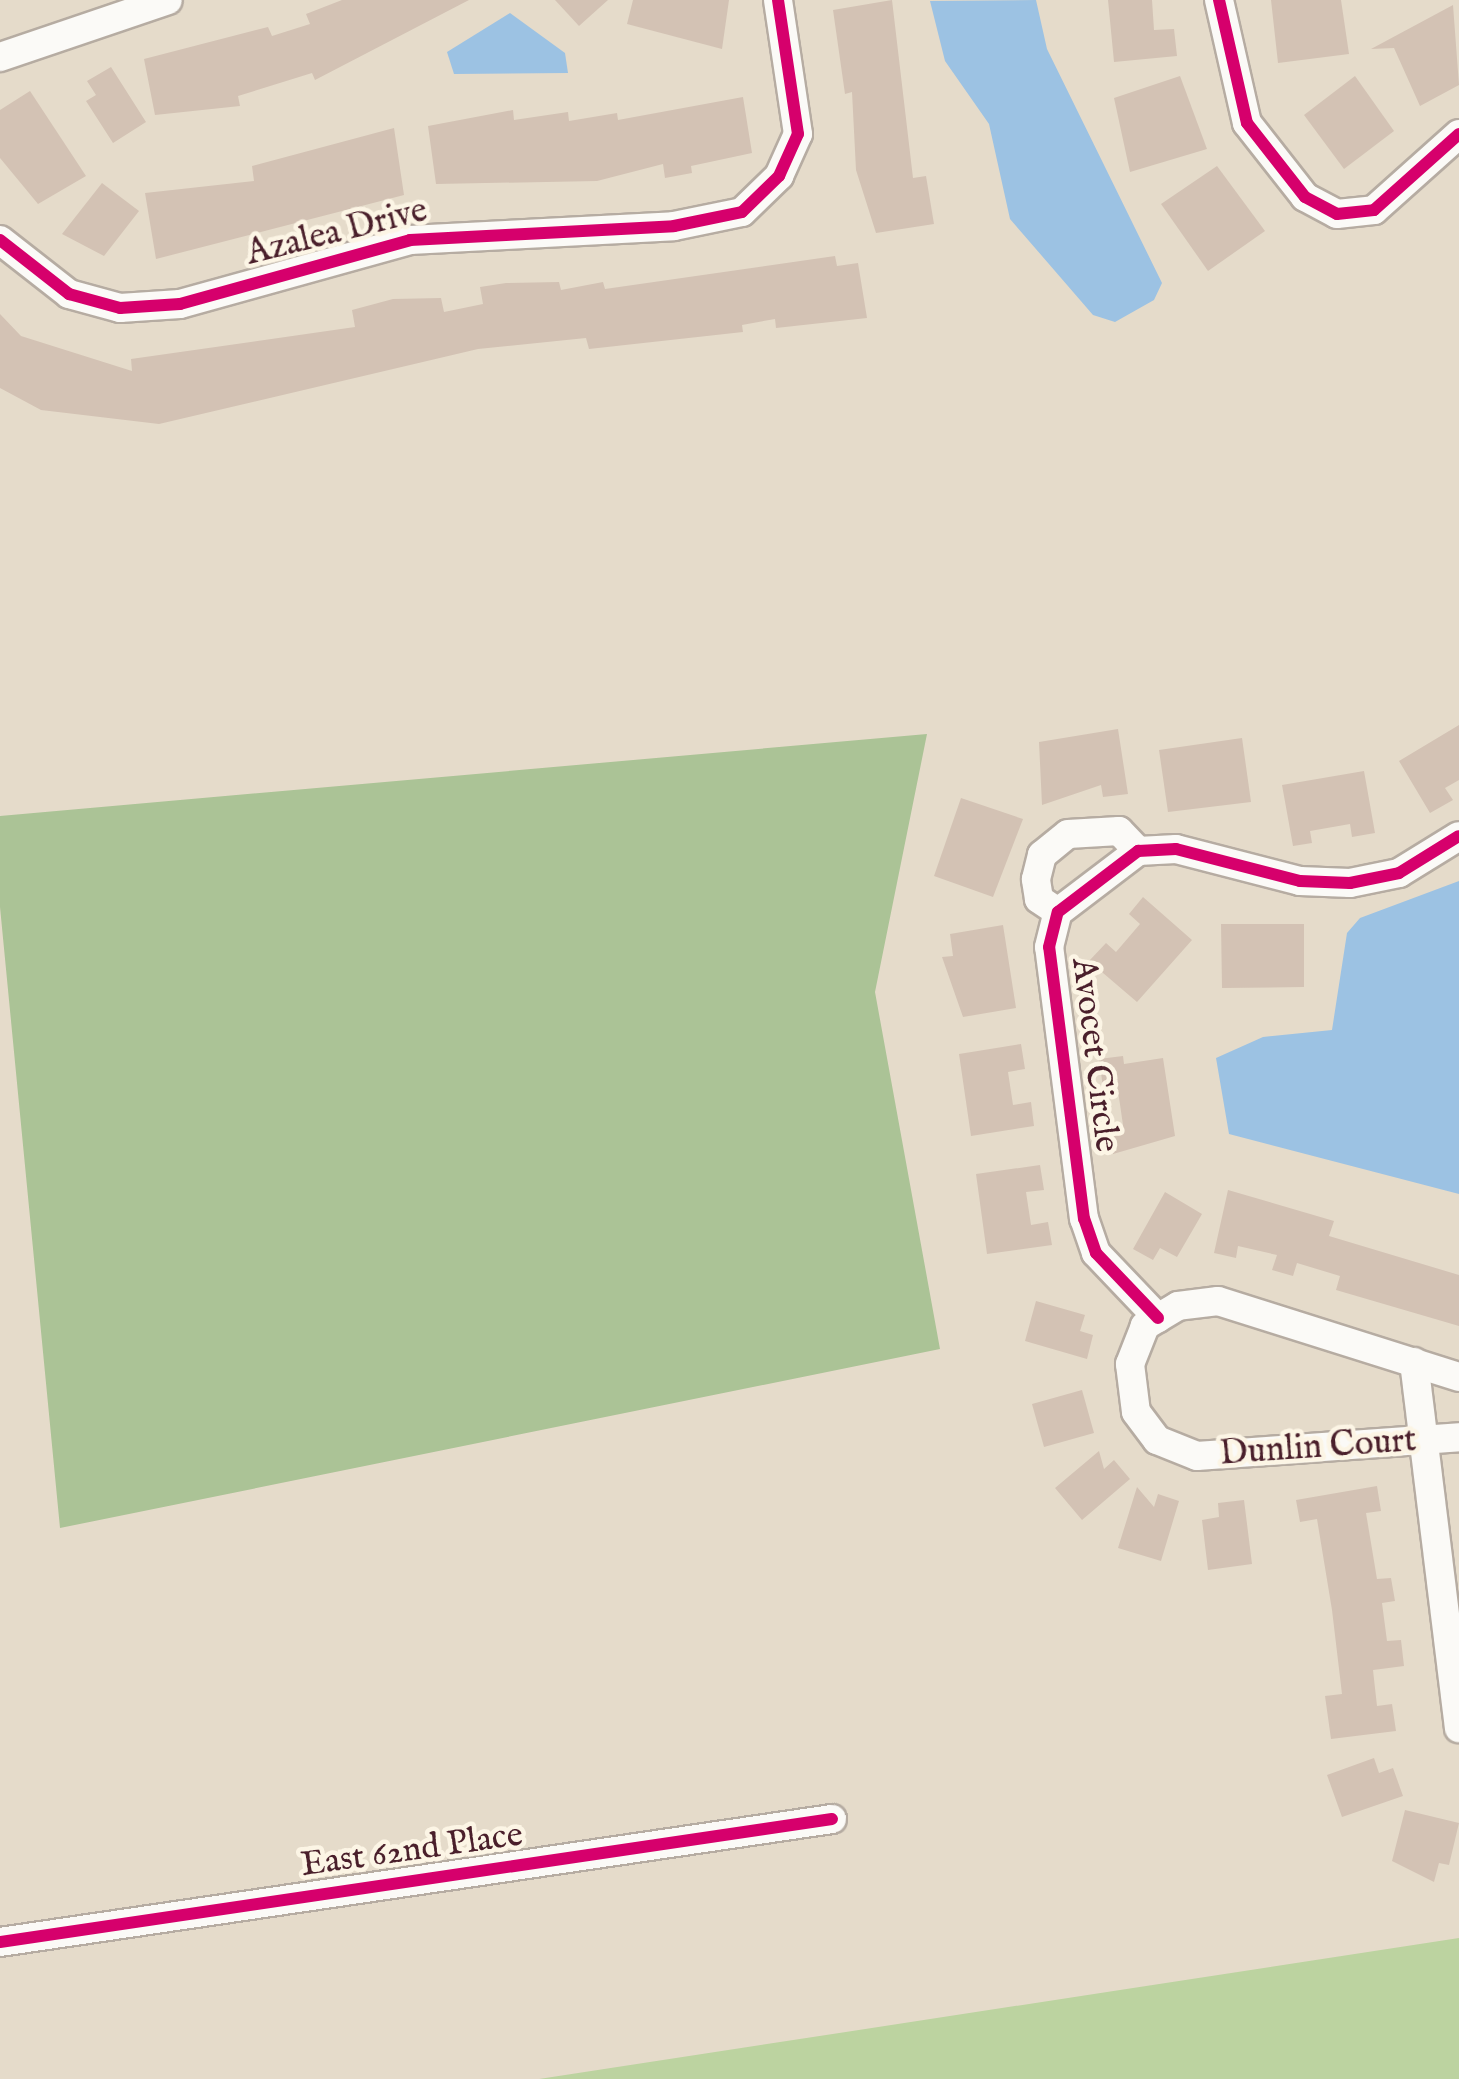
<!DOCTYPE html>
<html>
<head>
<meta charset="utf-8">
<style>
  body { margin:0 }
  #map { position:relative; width:1459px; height:2079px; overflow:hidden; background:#e5dbca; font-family:"IM FELL English",serif }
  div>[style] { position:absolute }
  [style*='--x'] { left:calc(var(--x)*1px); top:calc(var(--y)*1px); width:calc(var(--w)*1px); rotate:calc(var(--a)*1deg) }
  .green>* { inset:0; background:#bcd3a0 }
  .forest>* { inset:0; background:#abc396 }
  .water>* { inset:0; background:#9cc2e3 }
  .building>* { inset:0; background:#d3c2b4 }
  .roads { filter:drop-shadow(2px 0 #b6aca2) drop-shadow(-2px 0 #b6aca2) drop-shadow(0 2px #b6aca2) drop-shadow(0 -2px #b6aca2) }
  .minor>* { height:28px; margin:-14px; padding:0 14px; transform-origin:14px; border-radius:14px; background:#fbfaf7 }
  .cycleway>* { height:12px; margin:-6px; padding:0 6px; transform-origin:6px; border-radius:6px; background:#d6006c }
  span { translate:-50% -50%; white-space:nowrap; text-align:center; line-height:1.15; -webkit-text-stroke:9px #fcf5e5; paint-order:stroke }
  .street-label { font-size:35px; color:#4a1f2b }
</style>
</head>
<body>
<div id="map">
  <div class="green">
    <i style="clip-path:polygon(1459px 1938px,1459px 2079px,539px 2079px,1120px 1990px)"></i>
  </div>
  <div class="forest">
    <i style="clip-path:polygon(927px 734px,875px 992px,940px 1349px,60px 1528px,0 907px,0 816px)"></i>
  </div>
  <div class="water">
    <i style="clip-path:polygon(1036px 0,1047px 49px,1162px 283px,1154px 300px,1115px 322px,1093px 315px,1010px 219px,989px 124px,945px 61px,930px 1px)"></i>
    <i style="clip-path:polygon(510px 13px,565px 53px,568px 73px,454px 74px,447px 52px)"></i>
    <i style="clip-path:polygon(1459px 881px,1459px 1194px,1229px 1134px,1216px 1058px,1263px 1037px,1332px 1030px,1347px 933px,1360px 918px)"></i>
  </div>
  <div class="building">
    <i style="clip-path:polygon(342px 0,469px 0,315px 80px,312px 73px,238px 96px,240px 106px,155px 115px,144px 59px,268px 27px,272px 36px,310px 24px,306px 14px)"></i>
    <i style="clip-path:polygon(555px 0,608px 0,579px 26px)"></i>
    <i style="clip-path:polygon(633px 0,729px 0,722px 49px,627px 24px)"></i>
    <i style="clip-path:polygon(892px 0,913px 178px,926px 176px,934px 224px,876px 233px,856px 170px,852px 92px,845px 94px,833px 10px)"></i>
    <i style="clip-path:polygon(1108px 0,1152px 0,1154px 30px,1174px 29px,1177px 56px,1114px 62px)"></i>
    <i style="clip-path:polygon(1271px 0,1341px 0,1349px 54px,1278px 63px)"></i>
    <i style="clip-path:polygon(1453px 5px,1459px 85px,1420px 106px,1394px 48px,1371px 49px)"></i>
    <i style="clip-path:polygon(111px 67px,146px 122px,113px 143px,86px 101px,96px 95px,87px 81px)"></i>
    <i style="clip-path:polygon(1180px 76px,1207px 149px,1130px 172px,1114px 98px)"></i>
    <i style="clip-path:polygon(1355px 76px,1394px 131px,1344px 169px,1304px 115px)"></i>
    <i style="clip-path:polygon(30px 91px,86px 176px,38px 204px,0 158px,0 110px)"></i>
    <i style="clip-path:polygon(743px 97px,752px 153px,691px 166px,692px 173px,665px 178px,663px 164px,597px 181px,436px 184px,428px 126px,513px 110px,514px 120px,568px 112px,569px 121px,617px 113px,618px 120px)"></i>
    <i style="clip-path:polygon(394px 128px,404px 195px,156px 259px,145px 193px,254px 181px,252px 166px)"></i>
    <i style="clip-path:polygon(1217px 166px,1265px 231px,1208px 271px,1161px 204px)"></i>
    <i style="clip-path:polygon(102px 183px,139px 211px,104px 256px,62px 234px)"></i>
    <i style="clip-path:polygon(835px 256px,837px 266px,858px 263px,867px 318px,776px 328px,775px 319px,742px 325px,743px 332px,589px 349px,586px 338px,478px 349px,159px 424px,41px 410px,0 388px,0 314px,21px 336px,132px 371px,131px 359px,355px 327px,352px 310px,393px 299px,441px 298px,444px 312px,483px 304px,480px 287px,506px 283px,559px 282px,561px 290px,603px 282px,605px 289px)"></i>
    <i style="clip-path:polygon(1459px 725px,1459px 780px,1445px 788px,1453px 800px,1430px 813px,1399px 761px)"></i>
    <i style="clip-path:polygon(1118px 729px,1128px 794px,1103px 797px,1101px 785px,1042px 805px,1039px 742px)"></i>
    <i style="clip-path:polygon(1242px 738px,1251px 802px,1168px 812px,1159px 750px)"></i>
    <i style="clip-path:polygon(1364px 771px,1375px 833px,1352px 837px,1350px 824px,1310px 831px,1312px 843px,1293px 846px,1282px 785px)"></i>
    <i style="clip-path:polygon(961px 798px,1023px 819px,993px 897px,934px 876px)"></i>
    <i style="clip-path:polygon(1143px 897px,1192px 940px,1137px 1002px,1089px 961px,1106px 943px,1116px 952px,1140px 924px,1129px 914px)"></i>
    <i style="clip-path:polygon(1221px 924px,1304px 924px,1304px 987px,1222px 988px)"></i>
    <i style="clip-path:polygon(1003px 925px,1016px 1008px,963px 1017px,942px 957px,953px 956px,950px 934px)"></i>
    <i style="clip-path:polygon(1021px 1044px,1025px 1069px,1008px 1072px,1013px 1105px,1031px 1102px,1034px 1126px,971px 1136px,959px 1054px)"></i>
    <i style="clip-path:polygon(1123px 1056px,1124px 1064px,1163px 1058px,1175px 1136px,1113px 1154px,1109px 1127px,1123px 1125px,1117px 1084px,1103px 1087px,1099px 1059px)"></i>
    <i style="clip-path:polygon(1040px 1165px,1044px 1190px,1026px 1192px,1031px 1225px,1048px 1222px,1052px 1245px,987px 1254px,976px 1174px)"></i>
    <i style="clip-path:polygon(1228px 1190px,1334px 1221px,1329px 1236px,1459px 1275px,1459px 1326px,1336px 1290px,1340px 1276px,1297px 1263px,1293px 1276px,1272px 1270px,1277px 1255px,1238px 1246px,1236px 1258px,1214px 1253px)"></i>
    <i style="clip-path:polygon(1165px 1192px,1202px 1214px,1177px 1257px,1160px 1248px,1153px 1260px,1133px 1249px)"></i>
    <i style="clip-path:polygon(1036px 1301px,1085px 1315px,1080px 1331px,1093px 1335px,1087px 1359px,1025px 1341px)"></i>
    <i style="clip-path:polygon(1082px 1390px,1094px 1433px,1044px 1447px,1032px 1404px)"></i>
    <i style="clip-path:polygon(1099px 1451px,1104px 1469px,1114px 1460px,1130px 1479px,1082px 1520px,1055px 1488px)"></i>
    <i style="clip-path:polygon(1377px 1486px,1381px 1511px,1366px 1513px,1377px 1579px,1391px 1578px,1395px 1601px,1382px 1603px,1387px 1641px,1401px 1640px,1404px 1666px,1373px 1670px,1377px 1706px,1392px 1704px,1396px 1731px,1331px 1739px,1325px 1696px,1342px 1694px,1332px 1610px,1317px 1519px,1300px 1522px,1296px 1500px)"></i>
    <i style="clip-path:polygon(1137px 1487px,1154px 1507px,1158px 1494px,1179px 1501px,1161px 1561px,1118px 1548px)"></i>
    <i style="clip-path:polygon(1244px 1500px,1252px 1564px,1208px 1570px,1202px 1520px,1219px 1517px,1218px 1503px)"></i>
    <i style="clip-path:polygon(1374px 1758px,1379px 1773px,1393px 1768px,1403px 1796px,1342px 1817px,1327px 1775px)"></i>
    <i style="clip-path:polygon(1405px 1810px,1459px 1823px,1449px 1865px,1439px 1863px,1434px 1882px,1392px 1861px)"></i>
  </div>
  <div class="roads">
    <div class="minor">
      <i style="--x:1219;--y:0;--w:126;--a:77.2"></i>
      <i style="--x:1247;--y:123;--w:94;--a:51.9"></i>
      <i style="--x:1305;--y:197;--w:36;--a:28"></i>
      <i style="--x:1337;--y:214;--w:37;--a:-6"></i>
      <i style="--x:1374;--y:210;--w:114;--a:-41.8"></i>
      <i style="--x:0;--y:57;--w:177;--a:-18.7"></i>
      <i style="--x:0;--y:240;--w:88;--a:38"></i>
      <i style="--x:69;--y:294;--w:53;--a:15.4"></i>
      <i style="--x:120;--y:308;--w:60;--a:-3.8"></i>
      <i style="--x:180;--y:304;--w:239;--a:-15.5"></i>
      <i style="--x:410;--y:240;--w:264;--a:-3"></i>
      <i style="--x:674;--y:226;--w:69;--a:-11.6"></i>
      <i style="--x:742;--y:212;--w:52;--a:-44.2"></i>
      <i style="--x:779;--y:176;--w:46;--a:-65.7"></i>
      <i style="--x:798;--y:134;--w:135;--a:-98.5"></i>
      <i style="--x:1058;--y:912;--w:23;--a:-146"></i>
      <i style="--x:1039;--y:899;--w:20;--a:-99"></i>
      <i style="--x:1036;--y:879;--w:25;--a:-76"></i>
      <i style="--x:1042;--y:855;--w:33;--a:-39"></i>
      <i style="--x:1068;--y:834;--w:51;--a:-3.4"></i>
      <i style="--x:1119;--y:831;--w:28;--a:46"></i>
      <i style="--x:1158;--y:1318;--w:90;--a:-133.6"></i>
      <i style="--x:1096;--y:1253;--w:36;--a:-109"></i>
      <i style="--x:1084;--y:1219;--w:274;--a:-97.3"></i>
      <i style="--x:1049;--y:947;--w:36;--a:-76"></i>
      <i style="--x:1058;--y:912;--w:101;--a:-37.3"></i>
      <i style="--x:1138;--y:851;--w:38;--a:-3"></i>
      <i style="--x:1176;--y:849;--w:128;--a:14.5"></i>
      <i style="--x:1300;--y:881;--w:50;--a:2.3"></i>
      <i style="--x:1350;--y:883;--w:50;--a:-11.5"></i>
      <i style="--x:1399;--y:873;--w:70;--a:-31.7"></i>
      <i style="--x:1414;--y:1362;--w:369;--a:83"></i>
      <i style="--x:1459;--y:1377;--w:253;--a:-162.5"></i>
      <i style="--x:1218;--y:1301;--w:40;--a:172.9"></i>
      <i style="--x:1178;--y:1306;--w:39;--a:149"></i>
      <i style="--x:1145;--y:1326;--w:41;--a:111.5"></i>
      <i style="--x:1130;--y:1364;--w:48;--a:82.9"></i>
      <i style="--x:1136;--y:1412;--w:35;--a:53"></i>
      <i style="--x:1157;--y:1440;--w:43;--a:21.8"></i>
      <i style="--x:1197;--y:1456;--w:263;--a:-4.1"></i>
      <i style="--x:0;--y:1942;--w:841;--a:-8.41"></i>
    </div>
  </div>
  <div class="cycleway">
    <i style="--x:1219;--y:0;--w:126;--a:77.2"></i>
    <i style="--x:1247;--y:123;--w:94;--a:51.9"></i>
    <i style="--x:1305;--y:197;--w:36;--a:28"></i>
    <i style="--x:1337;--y:214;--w:37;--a:-6"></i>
    <i style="--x:1374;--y:210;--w:114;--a:-41.8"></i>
    <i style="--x:0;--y:240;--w:88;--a:38"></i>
    <i style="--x:69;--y:294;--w:53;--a:15.4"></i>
    <i style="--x:120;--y:308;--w:60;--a:-3.8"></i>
    <i style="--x:180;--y:304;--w:239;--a:-15.5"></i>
    <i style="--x:410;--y:240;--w:264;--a:-3"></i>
    <i style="--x:674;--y:226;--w:69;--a:-11.6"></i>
    <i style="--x:742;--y:212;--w:52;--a:-44.2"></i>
    <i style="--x:779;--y:176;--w:46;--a:-65.7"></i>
    <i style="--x:798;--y:134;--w:135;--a:-98.5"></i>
    <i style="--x:1158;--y:1318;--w:90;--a:-133.6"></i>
    <i style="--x:1096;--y:1253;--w:36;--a:-109"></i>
    <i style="--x:1084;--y:1219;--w:274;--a:-97.3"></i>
    <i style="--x:1049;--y:947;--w:36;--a:-76"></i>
    <i style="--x:1058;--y:912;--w:101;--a:-37.3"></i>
    <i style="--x:1138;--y:851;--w:38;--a:-3"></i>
    <i style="--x:1176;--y:849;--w:128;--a:14.5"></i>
    <i style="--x:1300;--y:881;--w:50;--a:2.3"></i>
    <i style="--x:1350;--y:883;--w:50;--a:-11.5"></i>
    <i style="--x:1399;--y:873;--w:70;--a:-31.7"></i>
    <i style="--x:0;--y:1942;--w:841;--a:-8.41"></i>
  </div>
  <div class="street-label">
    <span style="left:337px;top:233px;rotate:-14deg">Azalea Drive</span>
    <span style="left:1094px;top:1055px;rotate:83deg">Avocet Circle</span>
    <span style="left:1318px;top:1448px;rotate:-4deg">Dunlin Court</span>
    <span style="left:412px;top:1851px;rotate:-8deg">East 62nd Place</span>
  </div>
</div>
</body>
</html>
